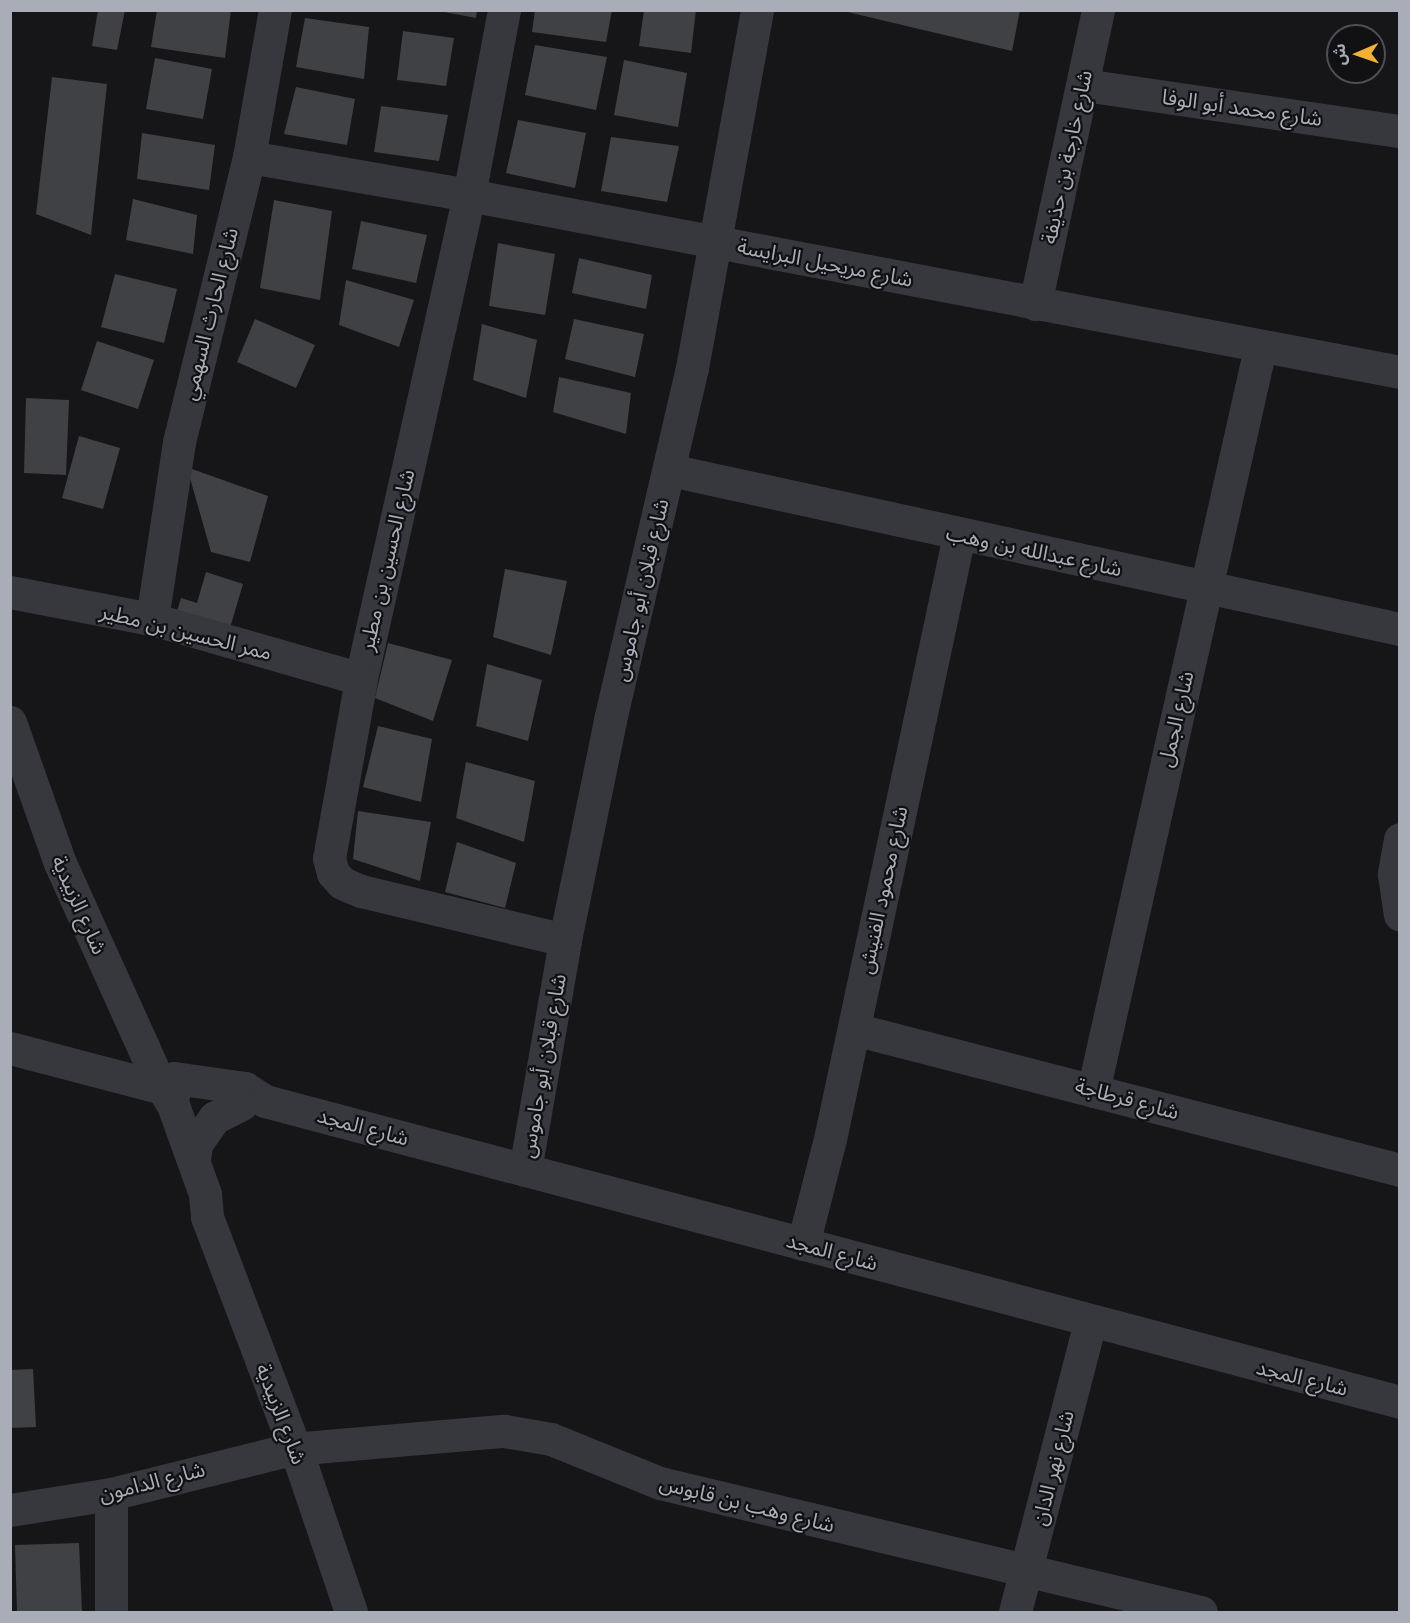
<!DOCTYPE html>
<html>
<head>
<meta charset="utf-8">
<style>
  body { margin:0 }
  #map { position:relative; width:1410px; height:1623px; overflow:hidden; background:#161618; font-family:"Fira Sans","Noto Sans Arabic",sans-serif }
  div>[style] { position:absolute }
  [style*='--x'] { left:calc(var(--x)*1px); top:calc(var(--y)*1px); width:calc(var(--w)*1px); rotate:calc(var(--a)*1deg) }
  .building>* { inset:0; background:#404145 }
  .minor>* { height:33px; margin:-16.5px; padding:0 16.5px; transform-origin:16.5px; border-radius:16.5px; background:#37383d }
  span { translate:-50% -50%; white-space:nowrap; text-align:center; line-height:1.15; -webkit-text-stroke:4.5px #111113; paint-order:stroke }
  .street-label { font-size:21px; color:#a8adb8 }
  .frame { position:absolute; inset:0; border:12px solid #a8adb8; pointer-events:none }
  .north { position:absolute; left:1326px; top:24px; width:60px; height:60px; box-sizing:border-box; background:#111113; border:2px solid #4d4f55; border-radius:50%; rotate:268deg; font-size:16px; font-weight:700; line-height:24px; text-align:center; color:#a8adb8 }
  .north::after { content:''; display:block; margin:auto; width:21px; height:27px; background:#f2b134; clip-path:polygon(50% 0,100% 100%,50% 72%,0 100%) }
</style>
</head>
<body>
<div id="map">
  <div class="building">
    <i style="clip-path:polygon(98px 10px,125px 10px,117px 50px,92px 46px)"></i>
    <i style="clip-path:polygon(157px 10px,231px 10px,225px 58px,151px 47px)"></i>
    <i style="clip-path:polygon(434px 10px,477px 10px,476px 18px)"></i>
    <i style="clip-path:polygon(535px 10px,612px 10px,606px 42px,532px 32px)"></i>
    <i style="clip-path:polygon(644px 10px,696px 10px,691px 53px,639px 46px)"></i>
    <i style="clip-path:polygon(839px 10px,1020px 10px,1012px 51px)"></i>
    <i style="clip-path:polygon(305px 18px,369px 27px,364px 79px,296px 67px)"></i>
    <i style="clip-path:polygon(403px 31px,454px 38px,446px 86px,397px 80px)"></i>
    <i style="clip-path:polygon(535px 45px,607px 57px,596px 110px,525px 95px)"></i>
    <i style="clip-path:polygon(155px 58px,212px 69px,203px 119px,146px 109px)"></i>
    <i style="clip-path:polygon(624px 60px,687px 73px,678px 127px,614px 115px)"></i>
    <i style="clip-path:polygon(52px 77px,107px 84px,91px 235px,36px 214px)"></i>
    <i style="clip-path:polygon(296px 87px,355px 99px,347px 145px,284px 134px)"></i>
    <i style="clip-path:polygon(381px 106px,448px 115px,439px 161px,374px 152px)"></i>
    <i style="clip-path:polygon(518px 120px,586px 133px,575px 188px,506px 173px)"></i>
    <i style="clip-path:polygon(142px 133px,215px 145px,209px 190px,137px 179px)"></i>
    <i style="clip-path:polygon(611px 137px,679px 146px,667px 202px,601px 191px)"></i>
    <i style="clip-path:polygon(133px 199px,197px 215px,193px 254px,126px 240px)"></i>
    <i style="clip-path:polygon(274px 200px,332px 211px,320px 300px,260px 288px)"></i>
    <i style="clip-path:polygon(361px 221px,427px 235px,416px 283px,352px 269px)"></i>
    <i style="clip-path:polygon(498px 243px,555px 254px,545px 315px,489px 306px)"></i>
    <i style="clip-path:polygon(579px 258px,652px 275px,646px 309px,572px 293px)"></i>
    <i style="clip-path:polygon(115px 274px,177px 289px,164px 343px,101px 327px)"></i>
    <i style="clip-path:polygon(346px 280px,414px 300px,399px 347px,339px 325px)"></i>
    <i style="clip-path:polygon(255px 319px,315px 345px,296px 388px,237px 362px)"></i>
    <i style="clip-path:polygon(574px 319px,644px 334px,635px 377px,565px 359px)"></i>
    <i style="clip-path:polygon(482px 324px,537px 340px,526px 398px,473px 380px)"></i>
    <i style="clip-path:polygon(97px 341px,154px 360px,138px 409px,81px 390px)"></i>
    <i style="clip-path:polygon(559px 377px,631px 393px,626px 434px,553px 412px)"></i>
    <i style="clip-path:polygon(26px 398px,69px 400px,66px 475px,24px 473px)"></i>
    <i style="clip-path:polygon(79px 436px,120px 448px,103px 509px,62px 498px)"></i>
    <i style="clip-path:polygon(192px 469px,268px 496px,250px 562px,211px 552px,190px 478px)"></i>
    <i style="clip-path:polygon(505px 569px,567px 581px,551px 655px,493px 637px)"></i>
    <i style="clip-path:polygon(206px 572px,243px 584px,227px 638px,174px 621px,181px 598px,197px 603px)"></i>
    <i style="clip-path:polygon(388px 643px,452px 660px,433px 721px,375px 698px)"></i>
    <i style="clip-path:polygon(487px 664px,542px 680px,528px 741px,476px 726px)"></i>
    <i style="clip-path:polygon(378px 726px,432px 739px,421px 802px,363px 787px)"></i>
    <i style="clip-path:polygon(466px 762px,535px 781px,524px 842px,456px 818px)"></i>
    <i style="clip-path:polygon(358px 811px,431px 822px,420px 881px,353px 859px)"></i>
    <i style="clip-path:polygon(457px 842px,516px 863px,505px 908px,445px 892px)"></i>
    <i style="clip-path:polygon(33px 1369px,36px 1427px,10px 1428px,10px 1370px)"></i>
    <i style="clip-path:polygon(79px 1543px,82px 1612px,17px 1612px,15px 1545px)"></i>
  </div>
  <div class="minor">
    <i style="--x:504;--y:10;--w:188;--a:100.7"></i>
    <i style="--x:469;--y:195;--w:496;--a:102.6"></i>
    <i style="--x:361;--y:679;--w:182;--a:100.1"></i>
    <i style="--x:329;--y:858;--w:16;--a:75"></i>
    <i style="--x:333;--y:873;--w:13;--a:48"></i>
    <i style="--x:342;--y:883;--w:21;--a:23"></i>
    <i style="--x:361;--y:891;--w:210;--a:13.5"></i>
    <i style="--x:1084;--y:85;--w:319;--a:8.3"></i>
    <i style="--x:249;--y:157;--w:223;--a:9.8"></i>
    <i style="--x:469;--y:195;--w:948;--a:10.76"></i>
    <i style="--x:1035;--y:304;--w:301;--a:-77.9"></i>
    <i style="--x:670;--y:470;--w:747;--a:12.29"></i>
    <i style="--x:10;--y:592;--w:145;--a:10.8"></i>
    <i style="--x:152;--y:619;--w:217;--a:16"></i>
    <i style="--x:152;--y:619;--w:179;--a:-81.3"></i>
    <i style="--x:179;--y:442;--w:293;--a:-76.2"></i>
    <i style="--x:249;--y:157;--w:149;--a:-80"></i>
    <i style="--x:10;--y:722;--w:150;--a:70.5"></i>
    <i style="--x:60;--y:863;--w:243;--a:65.7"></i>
    <i style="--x:160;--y:1084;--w:25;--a:58"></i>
    <i style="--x:173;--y:1105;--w:95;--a:70.2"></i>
    <i style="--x:205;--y:1194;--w:23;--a:85"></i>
    <i style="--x:207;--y:1217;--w:271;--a:69.2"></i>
    <i style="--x:303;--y:1470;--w:150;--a:71.3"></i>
    <i style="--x:1400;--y:839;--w:36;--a:100"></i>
    <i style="--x:1394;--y:874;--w:41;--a:81.7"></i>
    <i style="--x:854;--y:1029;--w:564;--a:14.48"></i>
    <i style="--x:10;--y:1048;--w:170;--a:14.7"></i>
    <i style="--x:160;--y:1084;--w:15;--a:-23"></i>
    <i style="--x:174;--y:1078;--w:72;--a:8"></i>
    <i style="--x:245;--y:1088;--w:24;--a:33"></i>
    <i style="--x:265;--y:1101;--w:1174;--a:14.85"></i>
    <i style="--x:1093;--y:1091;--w:762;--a:-77.33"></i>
    <i style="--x:194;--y:1160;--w:16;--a:-83"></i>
    <i style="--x:196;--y:1144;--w:32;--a:-55"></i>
    <i style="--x:214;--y:1118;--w:31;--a:-27"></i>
    <i style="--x:525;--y:1170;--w:233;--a:-80.1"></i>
    <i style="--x:565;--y:940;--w:225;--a:-78.4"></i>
    <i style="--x:610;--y:720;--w:361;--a:-76.9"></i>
    <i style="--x:692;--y:368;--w:364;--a:-79.7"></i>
    <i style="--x:803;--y:1244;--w:108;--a:-75.6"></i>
    <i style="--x:830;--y:1139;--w:618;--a:-77.94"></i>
    <i style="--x:10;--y:1510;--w:102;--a:-9"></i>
    <i style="--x:111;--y:1494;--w:187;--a:-14"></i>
    <i style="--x:292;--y:1449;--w:213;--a:-4.9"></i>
    <i style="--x:504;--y:1431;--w:48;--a:9.7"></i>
    <i style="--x:551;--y:1439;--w:118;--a:22"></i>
    <i style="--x:660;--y:1483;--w:556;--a:13.41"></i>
    <i style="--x:111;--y:1612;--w:118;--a:-90"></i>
    <i style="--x:1015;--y:1612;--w:299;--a:-75.5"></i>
  </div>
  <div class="street-label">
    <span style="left:1242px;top:108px;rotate:8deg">شارع محمد أبو الوفا</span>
    <span style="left:1067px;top:157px;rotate:-78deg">شارع خارجة بن حذيفة</span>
    <span style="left:825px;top:263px;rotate:11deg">شارع مريحيل البرايسة</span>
    <span style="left:210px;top:314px;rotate:-76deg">شارع الحارث السهمي</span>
    <span style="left:1034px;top:551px;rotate:12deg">شارع عبدالله بن وهب</span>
    <span style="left:387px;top:560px;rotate:-77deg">شارع الحسين بن مطير</span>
    <span style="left:641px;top:590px;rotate:-77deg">شارع قبلان أبو جاموس</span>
    <span style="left:186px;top:632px;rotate:14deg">ممر الحسين بن مطير</span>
    <span style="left:1176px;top:719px;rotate:-77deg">شارع الجمل</span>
    <span style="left:883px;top:890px;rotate:-78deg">شارع محمود الفنيش</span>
    <span style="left:79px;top:905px;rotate:66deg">شارع الزبيدية</span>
    <span style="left:543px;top:1066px;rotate:-80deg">شارع قبلان أبو جاموس</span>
    <span style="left:1127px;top:1099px;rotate:15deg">شارع قرطاجة</span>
    <span style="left:363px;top:1127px;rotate:15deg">شارع المجد</span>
    <span style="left:832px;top:1252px;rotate:15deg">شارع المجد</span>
    <span style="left:1302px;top:1378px;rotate:14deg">شارع المجد</span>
    <span style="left:281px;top:1414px;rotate:69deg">شارع الزبيدية</span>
    <span style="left:1053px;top:1468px;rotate:-76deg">شارع نهر الدان</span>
    <span style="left:152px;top:1482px;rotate:-14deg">شارع الدامون</span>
    <span style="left:747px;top:1504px;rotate:14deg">شارع وهب بن قابوس</span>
  </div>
  <div class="frame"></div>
  <div class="north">ش</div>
</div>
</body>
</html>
